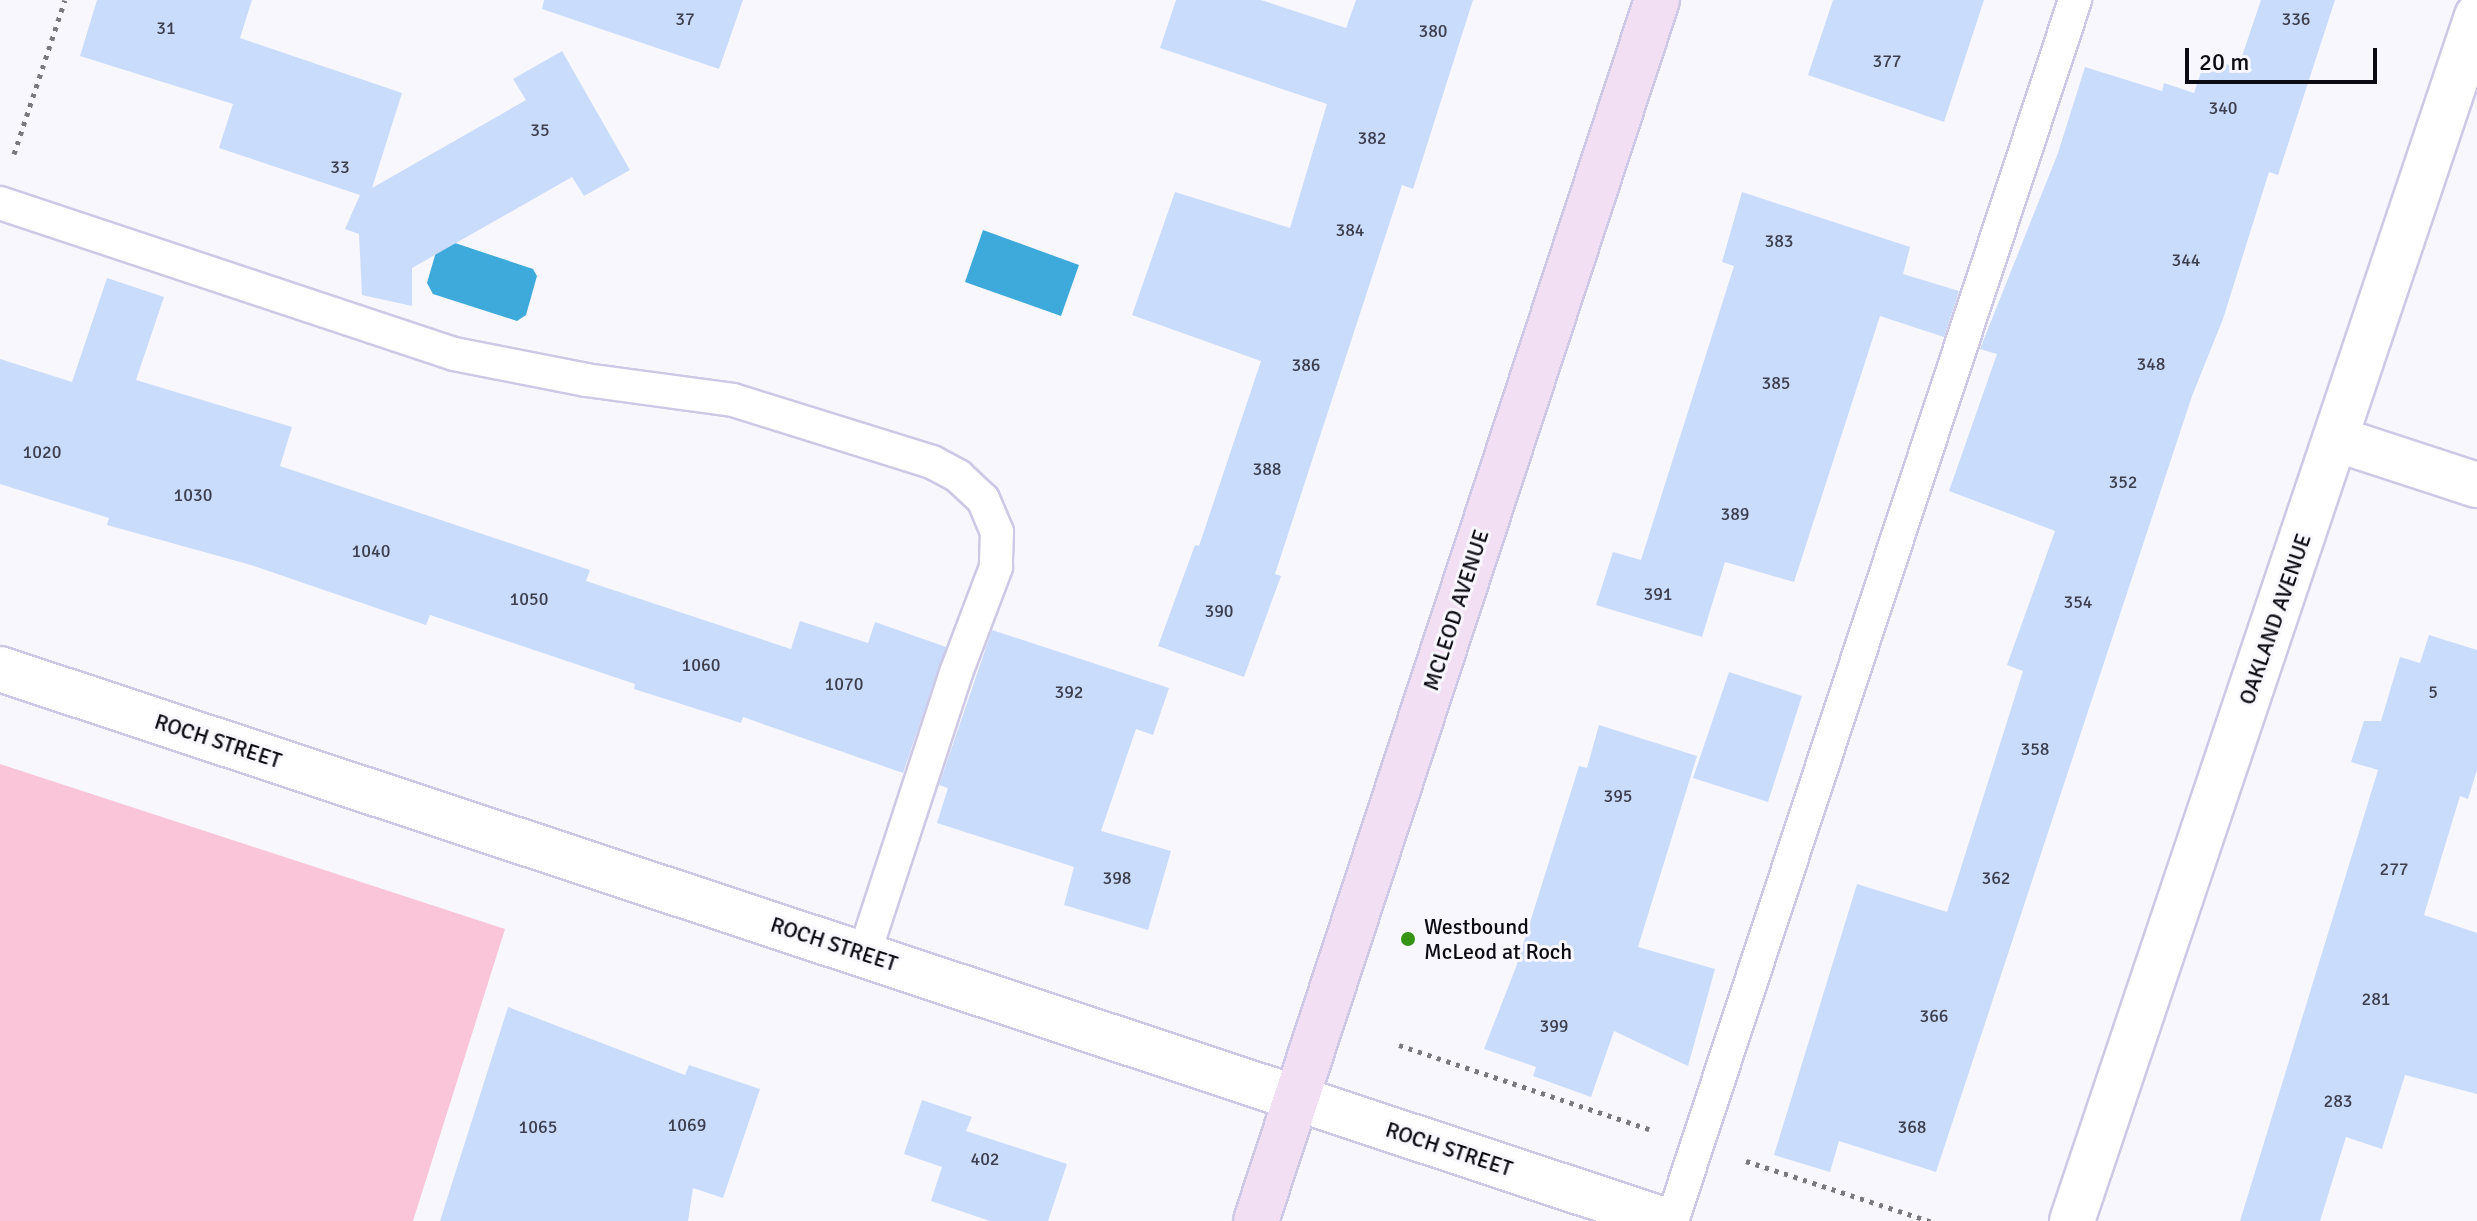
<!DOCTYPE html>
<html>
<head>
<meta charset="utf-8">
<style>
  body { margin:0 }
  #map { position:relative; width:2477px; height:1221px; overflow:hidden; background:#f8f7fd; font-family:Signika,sans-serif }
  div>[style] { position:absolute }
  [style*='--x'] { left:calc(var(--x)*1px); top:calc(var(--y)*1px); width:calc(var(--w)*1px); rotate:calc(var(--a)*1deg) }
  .green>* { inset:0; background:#fac5d8 }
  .water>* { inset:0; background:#3eaadb }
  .building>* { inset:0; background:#cadcfc }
  .path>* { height:5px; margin-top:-2.5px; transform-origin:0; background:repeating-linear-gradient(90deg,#7a7880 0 4px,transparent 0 10px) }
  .roads { filter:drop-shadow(2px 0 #cdc8e5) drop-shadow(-2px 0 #cdc8e5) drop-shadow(0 2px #cdc8e5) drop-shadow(0 -2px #cdc8e5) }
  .lane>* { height:32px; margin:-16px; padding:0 16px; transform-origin:16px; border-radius:16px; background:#fff }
  .street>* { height:44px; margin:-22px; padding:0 22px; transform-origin:22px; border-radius:22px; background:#fff }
  .secondary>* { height:44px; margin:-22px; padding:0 22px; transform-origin:22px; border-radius:22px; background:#f2dff3 }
  .dots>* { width:22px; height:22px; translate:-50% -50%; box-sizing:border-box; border:4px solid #f8f7fd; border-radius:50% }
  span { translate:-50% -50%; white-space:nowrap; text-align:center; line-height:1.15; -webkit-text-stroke:6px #f8f7fd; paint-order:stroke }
  .number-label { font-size:18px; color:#3c3e4d }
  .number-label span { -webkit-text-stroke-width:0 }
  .street-label { font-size:22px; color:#0c0a13 }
  .poi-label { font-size:22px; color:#0c0a13 }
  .left { translate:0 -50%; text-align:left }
  .scale { position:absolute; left:2185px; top:48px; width:192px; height:36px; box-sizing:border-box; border:4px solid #0c0a13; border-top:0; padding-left:10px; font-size:24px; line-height:28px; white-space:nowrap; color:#0c0a13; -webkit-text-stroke:6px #f8f7fd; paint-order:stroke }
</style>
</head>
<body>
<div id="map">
  <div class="green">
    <i style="clip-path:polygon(0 764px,505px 929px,413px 1221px,0 1221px)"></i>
  </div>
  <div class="water">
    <i style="clip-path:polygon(983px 230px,1079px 265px,1061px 316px,965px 282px)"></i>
    <i style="clip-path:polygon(446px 240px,533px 269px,537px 276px,526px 315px,517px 321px,433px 294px,427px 283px,438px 245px)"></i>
  </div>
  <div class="building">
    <i style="clip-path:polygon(97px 0,252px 0,240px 38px,402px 93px,372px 188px,526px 100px,513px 79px,562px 51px,630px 170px,584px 196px,572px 177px,412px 268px,412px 306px,362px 295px,359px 234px,345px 229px,360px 195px,219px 148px,233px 104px,80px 56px)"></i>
    <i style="clip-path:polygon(544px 0,743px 0,719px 69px,542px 9px)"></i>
    <i style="clip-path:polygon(1176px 0,1261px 0,1346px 28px,1356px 0,1473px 0,1413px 189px,1402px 185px,1275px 574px,1281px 576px,1244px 677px,1158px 646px,1195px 545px,1199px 546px,1261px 361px,1132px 315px,1175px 192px,1290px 228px,1327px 104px,1160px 48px)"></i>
    <i style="clip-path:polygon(1833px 0,1984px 0,1944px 122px,1808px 75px)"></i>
    <i style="clip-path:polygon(2261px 0,2335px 0,2278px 175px,2269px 172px,2223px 319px,2192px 396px,1936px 1172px,1839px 1141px,1830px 1172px,1774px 1155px,1857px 884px,1947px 912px,2023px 671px,2007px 665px,2055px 531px,1949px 491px,1997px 354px,1980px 349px,2058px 153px,2085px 67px,2162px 91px,2164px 83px,2194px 93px,2206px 57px,2238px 68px)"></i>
    <i style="clip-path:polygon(1742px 192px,1910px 247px,1903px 274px,1959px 291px,1944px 337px,1880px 316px,1794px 582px,1725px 562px,1702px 637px,1596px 605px,1613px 552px,1641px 560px,1734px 266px,1722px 262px)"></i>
    <i style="clip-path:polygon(107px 278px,164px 297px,136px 380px,292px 427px,280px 466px,590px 570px,586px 581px,791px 649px,800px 621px,868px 643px,875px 622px,946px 647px,903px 773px,743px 717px,741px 723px,634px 689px,635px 684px,430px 615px,426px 625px,251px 565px,107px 525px,109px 518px,0 484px,0 359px,72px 382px)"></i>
    <i style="clip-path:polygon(992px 630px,1169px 688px,1153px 735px,1136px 729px,1101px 831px,1171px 851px,1148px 930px,1064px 905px,1074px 867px,937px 823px,948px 788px,939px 785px)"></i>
    <i style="clip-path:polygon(2429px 635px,2477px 650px,2477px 770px,2468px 799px,2460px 796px,2424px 915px,2477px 933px,2477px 1094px,2405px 1075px,2382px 1149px,2346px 1137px,2320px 1221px,2240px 1221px,2378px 770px,2351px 762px,2364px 721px,2381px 721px,2400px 657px,2420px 663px)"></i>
    <i style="clip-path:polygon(1729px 672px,1802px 696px,1768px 802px,1693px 778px)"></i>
    <i style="clip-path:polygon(1599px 725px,1697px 756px,1638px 947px,1715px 969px,1688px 1066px,1614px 1031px,1591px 1097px,1533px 1076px,1536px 1067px,1484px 1049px,1516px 967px,1579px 766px,1587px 768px)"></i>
    <i style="clip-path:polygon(508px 1007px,685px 1075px,689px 1065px,760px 1089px,723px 1198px,693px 1188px,688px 1221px,440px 1221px)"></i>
    <i style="clip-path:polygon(922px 1100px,972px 1117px,966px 1131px,1067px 1164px,1048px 1221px,990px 1221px,931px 1201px,942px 1167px,904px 1154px)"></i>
  </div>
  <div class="path">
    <i style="--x:14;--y:154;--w:162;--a:-71.7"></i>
    <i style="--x:1399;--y:1045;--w:264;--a:18.6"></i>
    <i style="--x:1746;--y:1161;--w:194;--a:18.1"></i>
  </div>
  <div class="roads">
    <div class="lane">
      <i style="--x:0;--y:203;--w:478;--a:18.4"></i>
      <i style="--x:454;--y:354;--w:135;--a:11.1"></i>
      <i style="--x:586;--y:380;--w:148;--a:7.7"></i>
      <i style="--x:733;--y:400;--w:208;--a:17.3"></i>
      <i style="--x:932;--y:462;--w:30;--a:28"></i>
      <i style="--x:958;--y:476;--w:34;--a:43"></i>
      <i style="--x:983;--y:499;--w:36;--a:67"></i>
      <i style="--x:997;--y:532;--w:35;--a:92"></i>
      <i style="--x:996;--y:567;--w:113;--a:110.7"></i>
      <i style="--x:956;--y:673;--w:296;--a:108.1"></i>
      <i style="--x:1672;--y:1221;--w:1286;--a:-71.73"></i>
    </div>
    <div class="street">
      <i style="--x:2336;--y:439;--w:148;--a:18.1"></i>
      <i style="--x:0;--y:669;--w:1756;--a:18.32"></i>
      <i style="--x:2072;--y:1221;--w:1271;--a:-71.42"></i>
    </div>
    <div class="secondary">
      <i style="--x:1256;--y:1221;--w:1285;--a:-71.82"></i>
    </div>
  </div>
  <div class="dots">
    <i style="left:1408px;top:939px;background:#359413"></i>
  </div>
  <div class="number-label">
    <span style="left:685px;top:19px">37</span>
    <span style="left:2296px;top:19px">336</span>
    <span style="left:166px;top:28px">31</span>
    <span style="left:1433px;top:31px">380</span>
    <span style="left:1887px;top:61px">377</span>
    <span style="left:2223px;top:108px">340</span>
    <span style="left:540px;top:130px">35</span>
    <span style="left:1372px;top:138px">382</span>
    <span style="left:340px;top:167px">33</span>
    <span style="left:1350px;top:230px">384</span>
    <span style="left:1779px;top:241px">383</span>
    <span style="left:2186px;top:260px">344</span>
    <span style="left:2151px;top:364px">348</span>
    <span style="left:1306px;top:365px">386</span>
    <span style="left:1776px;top:383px">385</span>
    <span style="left:42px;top:452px">1020</span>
    <span style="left:1267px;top:469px">388</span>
    <span style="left:2123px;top:482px">352</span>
    <span style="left:193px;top:495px">1030</span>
    <span style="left:1735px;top:514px">389</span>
    <span style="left:371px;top:551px">1040</span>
    <span style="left:1658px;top:594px">391</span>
    <span style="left:529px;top:599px">1050</span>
    <span style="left:2078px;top:602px">354</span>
    <span style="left:1219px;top:611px">390</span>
    <span style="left:701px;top:665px">1060</span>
    <span style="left:844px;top:684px">1070</span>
    <span style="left:1069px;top:692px">392</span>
    <span style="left:2433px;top:692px">5</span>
    <span style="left:2035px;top:749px">358</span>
    <span style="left:1618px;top:796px">395</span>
    <span style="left:2394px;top:869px">277</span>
    <span style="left:1117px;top:878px">398</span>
    <span style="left:1996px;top:878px">362</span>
    <span style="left:2376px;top:999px">281</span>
    <span style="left:1934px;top:1016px">366</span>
    <span style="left:1554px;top:1026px">399</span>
    <span style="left:2338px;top:1101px">283</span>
    <span style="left:687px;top:1125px">1069</span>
    <span style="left:538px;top:1127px">1065</span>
    <span style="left:1912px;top:1127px">368</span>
    <span style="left:985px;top:1159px">402</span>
  </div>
  <div class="street-label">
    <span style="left:1456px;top:610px;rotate:-72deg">MCLEOD AVENUE</span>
    <span style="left:2275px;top:619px;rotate:-71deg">OAKLAND AVENUE</span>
    <span style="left:218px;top:741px;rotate:18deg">ROCH STREET</span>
    <span style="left:834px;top:944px;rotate:18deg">ROCH STREET</span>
    <span style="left:1449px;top:1149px;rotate:18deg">ROCH STREET</span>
  </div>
  <div class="poi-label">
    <span class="left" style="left:1424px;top:939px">Westbound<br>McLeod at Roch</span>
  </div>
  <div class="scale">20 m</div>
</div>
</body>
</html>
